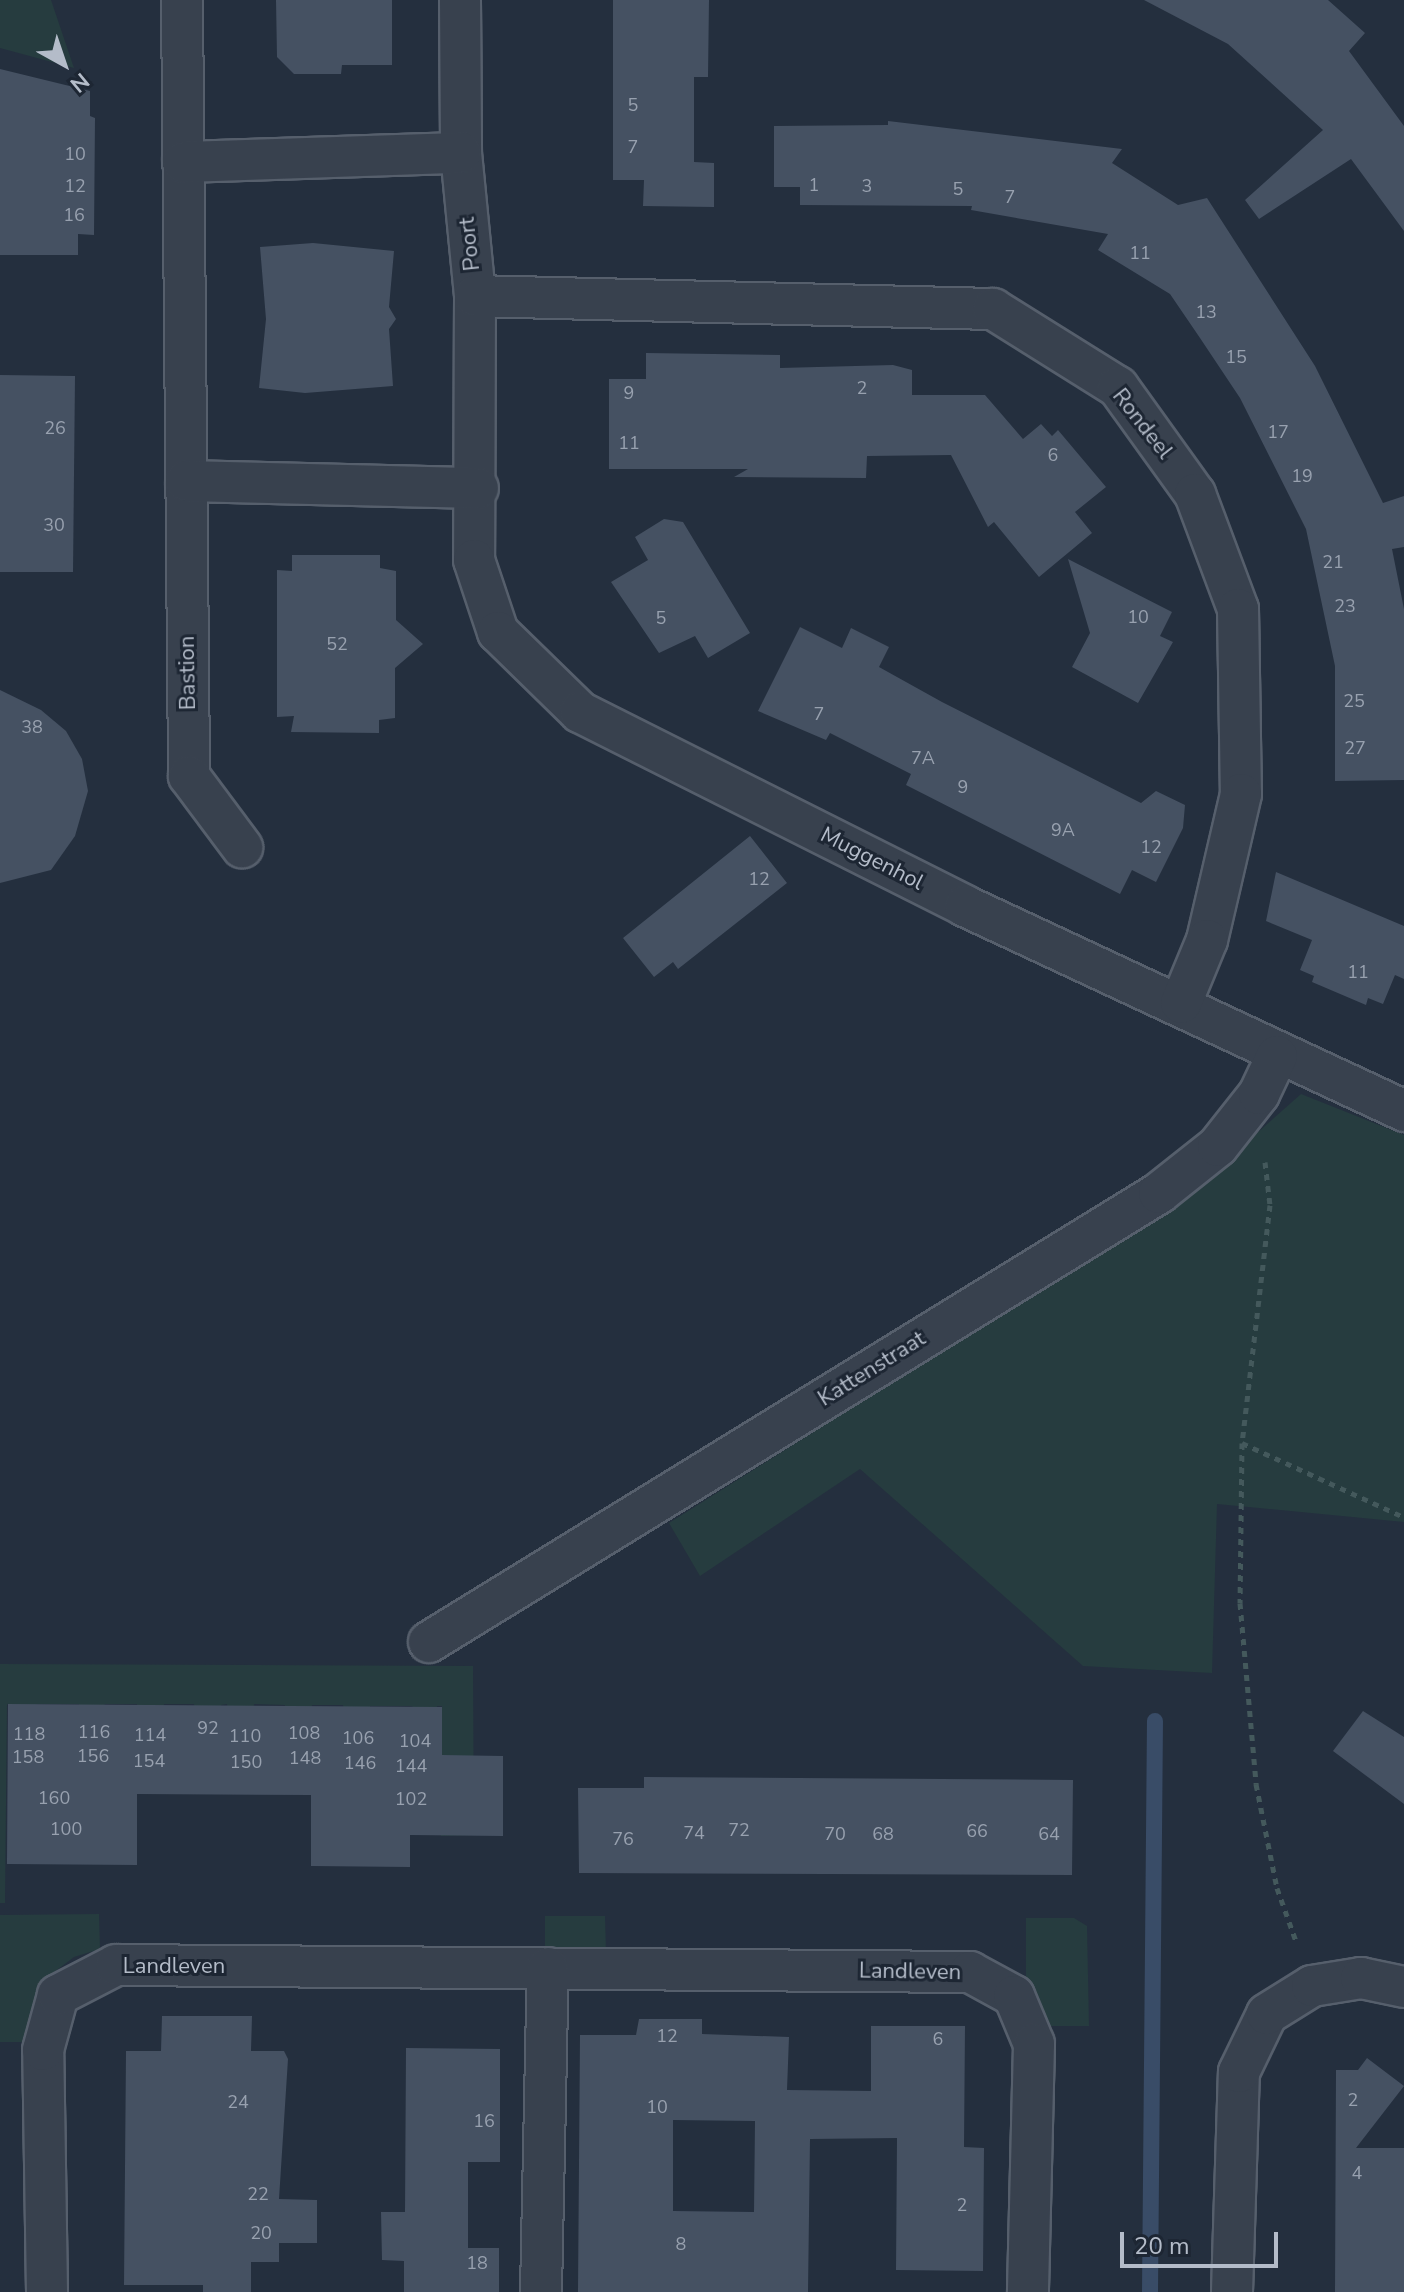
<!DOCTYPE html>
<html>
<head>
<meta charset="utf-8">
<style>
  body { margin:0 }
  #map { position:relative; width:1404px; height:2292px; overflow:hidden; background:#242f3e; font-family:"Nunito Sans",sans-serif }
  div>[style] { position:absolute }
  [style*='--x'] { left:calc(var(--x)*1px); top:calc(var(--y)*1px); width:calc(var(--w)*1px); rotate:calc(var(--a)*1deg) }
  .green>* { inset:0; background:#263c3f }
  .stream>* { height:16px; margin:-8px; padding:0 8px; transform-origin:8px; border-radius:8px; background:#394c67 }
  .building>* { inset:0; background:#455162 }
  .path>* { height:5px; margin-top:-2.5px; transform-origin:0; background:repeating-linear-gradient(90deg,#44595c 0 6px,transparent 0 12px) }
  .roads { filter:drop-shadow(2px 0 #565f6c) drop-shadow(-2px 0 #565f6c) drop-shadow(0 2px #565f6c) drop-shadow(0 -2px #565f6c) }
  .street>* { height:40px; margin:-20px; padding:0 20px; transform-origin:20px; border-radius:20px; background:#38414e }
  span { translate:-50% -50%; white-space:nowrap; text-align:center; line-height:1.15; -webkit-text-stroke:6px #1d2633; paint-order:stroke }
  .number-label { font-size:18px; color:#98a1af }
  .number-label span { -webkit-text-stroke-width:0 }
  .street-label { font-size:22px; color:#b4bcc9 }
  .north { position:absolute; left:24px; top:24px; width:80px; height:80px; -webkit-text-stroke:6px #1d2633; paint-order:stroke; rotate:140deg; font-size:22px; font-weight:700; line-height:32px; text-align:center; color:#b4bcc9 }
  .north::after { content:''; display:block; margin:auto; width:28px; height:36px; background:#b4bcc9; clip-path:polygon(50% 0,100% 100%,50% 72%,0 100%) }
  .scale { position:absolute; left:1120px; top:2232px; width:158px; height:36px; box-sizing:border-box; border:4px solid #b4bcc9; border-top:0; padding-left:10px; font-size:24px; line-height:28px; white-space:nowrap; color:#b4bcc9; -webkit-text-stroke:6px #1d2633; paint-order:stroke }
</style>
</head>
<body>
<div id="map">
  <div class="green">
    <i style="clip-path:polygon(0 0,51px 0,74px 68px,0 48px)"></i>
    <i style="clip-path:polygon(1301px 1094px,1404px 1135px,1404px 1522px,1217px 1504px,1212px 1673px,1083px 1666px,860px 1469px,700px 1576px,669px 1523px,1182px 1200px)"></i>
    <i style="clip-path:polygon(0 1664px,473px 1666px,474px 1835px,441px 1836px,442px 1706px,437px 1706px,437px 1718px,411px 1706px,370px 1706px,370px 1718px,344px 1718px,343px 1705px,312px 1705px,311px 1718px,285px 1718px,285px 1705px,254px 1704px,253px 1717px,228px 1717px,227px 1704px,221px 1705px,221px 1717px,195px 1717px,194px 1704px,164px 1704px,163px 1717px,137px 1717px,137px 1704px,106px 1704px,79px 1716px,79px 1704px,38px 1704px,12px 1716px,7px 1703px,5px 1903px,0 1903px)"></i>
    <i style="clip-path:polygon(99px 1914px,100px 1949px,74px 1957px,49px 1976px,31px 2009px,27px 2042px,0 2042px,0 1915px)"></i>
    <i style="clip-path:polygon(545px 1916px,605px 1916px,606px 1952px,545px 1952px)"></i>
    <i style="clip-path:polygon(1026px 1918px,1074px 1918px,1087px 1926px,1089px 2026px,1051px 2026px,1026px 1977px)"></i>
  </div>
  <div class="stream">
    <i style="--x:1150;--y:2292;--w:571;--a:-89.5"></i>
  </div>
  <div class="building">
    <i style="clip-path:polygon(276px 0,392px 0,392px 65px,342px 65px,341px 74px,294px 74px,277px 57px)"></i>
    <i style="clip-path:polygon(613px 0,709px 0,708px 77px,694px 77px,694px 162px,714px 163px,714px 207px,643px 206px,644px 180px,613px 180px)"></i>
    <i style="clip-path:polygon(1144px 0,1328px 0,1365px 33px,1349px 51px,1404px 126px,1404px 231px,1351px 159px,1259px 219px,1245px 200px,1323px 130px,1228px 44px)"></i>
    <i style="clip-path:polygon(0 69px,90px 91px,90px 116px,95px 118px,94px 235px,78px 234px,78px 255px,0 255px)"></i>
    <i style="clip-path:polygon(888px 121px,1122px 149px,1112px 163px,1178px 205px,1207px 198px,1315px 366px,1383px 503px,1404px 496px,1404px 547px,1392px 549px,1404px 609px,1404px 780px,1335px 781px,1335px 666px,1306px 529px,1240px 398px,1200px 338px,1170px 294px,1098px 250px,1108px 234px,971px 210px,972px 206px,800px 205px,800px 187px,774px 187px,774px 126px,888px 125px)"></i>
    <i style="clip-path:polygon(313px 243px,394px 251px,389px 307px,396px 319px,389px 329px,393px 386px,305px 393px,259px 388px,266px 319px,260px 247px)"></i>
    <i style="clip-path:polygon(646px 353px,780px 355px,780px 368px,893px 365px,912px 370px,912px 395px,985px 395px,1023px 439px,1041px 424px,1052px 436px,1058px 430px,1106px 487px,1075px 512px,1092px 533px,1039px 577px,994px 522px,988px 527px,951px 455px,867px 456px,866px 478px,734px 477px,748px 469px,609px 469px,609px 379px,646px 379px)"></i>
    <i style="clip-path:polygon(0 375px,75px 376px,73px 572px,0 572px)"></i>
    <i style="clip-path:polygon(664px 519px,683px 522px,750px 633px,708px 658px,695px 636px,659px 653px,611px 582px,648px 560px,635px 537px)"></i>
    <i style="clip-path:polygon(292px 555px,380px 555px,380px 568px,396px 571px,396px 620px,423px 644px,395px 668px,395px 718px,379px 720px,379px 733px,291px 732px,294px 716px,277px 717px,277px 570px,292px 571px)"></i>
    <i style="clip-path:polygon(1068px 559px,1172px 612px,1160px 636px,1173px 642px,1138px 703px,1072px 667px,1090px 633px)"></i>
    <i style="clip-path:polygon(800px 627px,842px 648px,851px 628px,889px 647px,879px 667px,942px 702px,1141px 803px,1156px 791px,1185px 805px,1183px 828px,1156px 882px,1132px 870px,1120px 894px,906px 785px,911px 774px,830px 733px,826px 740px,758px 711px)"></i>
    <i style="clip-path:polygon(0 690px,41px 710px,66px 731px,82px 759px,88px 791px,75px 836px,51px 870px,0 883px)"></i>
    <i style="clip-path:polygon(750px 836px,787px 883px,678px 969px,673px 962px,654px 977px,623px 938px)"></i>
    <i style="clip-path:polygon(1276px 872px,1404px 926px,1404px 979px,1395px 975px,1383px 1004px,1368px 998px,1366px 1005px,1312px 982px,1314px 976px,1300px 970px,1312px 940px,1266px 921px)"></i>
    <i style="clip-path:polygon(8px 1704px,442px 1707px,442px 1755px,503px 1756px,503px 1836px,410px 1835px,410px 1867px,311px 1866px,311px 1795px,137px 1794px,137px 1865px,7px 1864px)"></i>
    <i style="clip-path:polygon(1363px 1711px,1404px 1737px,1404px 1804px,1333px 1751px)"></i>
    <i style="clip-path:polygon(644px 1777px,1073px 1780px,1072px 1875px,579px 1873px,578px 1788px,644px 1788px)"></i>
    <i style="clip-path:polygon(162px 2016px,252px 2016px,251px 2051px,284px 2051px,288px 2059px,279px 2199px,317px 2200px,317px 2243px,279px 2243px,279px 2262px,251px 2262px,251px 2292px,203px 2292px,203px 2285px,124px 2285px,126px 2051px,161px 2051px)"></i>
    <i style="clip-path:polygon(evenodd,639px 2019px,702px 2019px,702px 2034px,789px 2037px,787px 2090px,871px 2091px,871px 2026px,965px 2026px,964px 2147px,984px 2148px,983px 2271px,896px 2270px,897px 2138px,810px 2139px,808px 2292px,578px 2292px,580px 2035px,636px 2035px,639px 2019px,673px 2120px,755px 2121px,754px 2212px,673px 2211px,673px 2120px)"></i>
    <i style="clip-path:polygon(406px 2048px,500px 2049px,500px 2162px,468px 2162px,468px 2248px,499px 2248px,499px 2292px,404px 2292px,404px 2261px,382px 2260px,381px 2212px,405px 2212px)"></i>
    <i style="clip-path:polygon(1367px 2058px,1404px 2086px,1356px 2148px,1404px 2148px,1404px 2292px,1335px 2292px,1336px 2070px,1358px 2070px)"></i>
  </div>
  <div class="path">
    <i style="--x:1265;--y:1162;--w:43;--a:83.4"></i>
    <i style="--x:1270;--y:1205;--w:240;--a:96.7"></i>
    <i style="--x:1242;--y:1443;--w:160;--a:90.7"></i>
    <i style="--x:1240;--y:1603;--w:182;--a:84.9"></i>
    <i style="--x:1256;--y:1784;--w:106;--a:78.6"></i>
    <i style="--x:1277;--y:1888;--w:59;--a:70.3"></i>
    <i style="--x:1242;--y:1443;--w:178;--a:24.6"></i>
  </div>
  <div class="roads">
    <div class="street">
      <i style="--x:182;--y:0;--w:776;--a:89.48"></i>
      <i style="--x:189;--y:776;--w:89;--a:53.3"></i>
      <i style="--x:460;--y:0;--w:153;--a:89.6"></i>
      <i style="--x:461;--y:153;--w:144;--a:84.4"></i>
      <i style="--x:475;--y:296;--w:264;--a:90.2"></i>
      <i style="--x:474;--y:560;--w:76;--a:71.6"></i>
      <i style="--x:498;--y:632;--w:115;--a:44.3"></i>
      <i style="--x:580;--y:712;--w:431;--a:26.7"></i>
      <i style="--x:965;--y:906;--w:485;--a:25"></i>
      <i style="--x:183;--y:162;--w:278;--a:-1.9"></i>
      <i style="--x:475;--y:296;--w:518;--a:1.44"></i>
      <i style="--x:993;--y:309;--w:147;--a:32"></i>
      <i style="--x:1118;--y:387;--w:132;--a:54.3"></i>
      <i style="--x:1195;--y:494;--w:123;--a:69.5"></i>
      <i style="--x:1238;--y:609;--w:185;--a:89.1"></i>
      <i style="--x:1241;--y:794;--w:150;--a:103.1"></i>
      <i style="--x:1207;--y:940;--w:68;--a:112.4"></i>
      <i style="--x:186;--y:481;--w:292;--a:1.4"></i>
      <i style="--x:429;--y:1642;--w:857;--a:-31.59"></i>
      <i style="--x:1159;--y:1193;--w:75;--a:-38.5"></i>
      <i style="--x:1218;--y:1146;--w:66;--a:-51.7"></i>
      <i style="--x:1259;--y:1094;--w:42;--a:-64.7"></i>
      <i style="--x:47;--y:2292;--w:242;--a:-90.9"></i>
      <i style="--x:43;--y:2050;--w:57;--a:-74.7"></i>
      <i style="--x:58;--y:1995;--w:65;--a:-27.3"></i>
      <i style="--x:116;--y:1965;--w:854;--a:0.47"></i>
      <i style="--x:970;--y:1972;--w:50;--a:28.6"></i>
      <i style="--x:1014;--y:1996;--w:52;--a:67.4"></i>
      <i style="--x:1034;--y:2044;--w:248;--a:91.4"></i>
      <i style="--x:541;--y:2292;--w:324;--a:-88.8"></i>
      <i style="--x:1232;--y:2292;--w:220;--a:-88.2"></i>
      <i style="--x:1239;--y:2072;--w:64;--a:-64.2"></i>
      <i style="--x:1267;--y:2014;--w:53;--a:-31.9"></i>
      <i style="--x:1312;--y:1986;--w:50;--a:-9.3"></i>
      <i style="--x:1361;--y:1978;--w:44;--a:11.8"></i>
    </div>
  </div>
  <div class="number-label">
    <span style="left:633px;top:105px">5</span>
    <span style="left:633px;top:147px">7</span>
    <span style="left:75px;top:154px">10</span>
    <span style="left:814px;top:185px">1</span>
    <span style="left:75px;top:186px">12</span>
    <span style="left:867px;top:186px">3</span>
    <span style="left:958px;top:189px">5</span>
    <span style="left:1010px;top:197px">7</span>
    <span style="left:74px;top:215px">16</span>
    <span style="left:1140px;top:253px">11</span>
    <span style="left:1206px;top:312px">13</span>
    <span style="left:1236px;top:357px">15</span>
    <span style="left:862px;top:388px">2</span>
    <span style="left:629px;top:393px">9</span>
    <span style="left:55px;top:428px">26</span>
    <span style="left:1278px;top:432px">17</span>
    <span style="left:629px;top:443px">11</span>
    <span style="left:1053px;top:455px">6</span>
    <span style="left:1302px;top:476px">19</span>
    <span style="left:54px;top:525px">30</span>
    <span style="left:1333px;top:562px">21</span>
    <span style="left:1345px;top:606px">23</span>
    <span style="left:1138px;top:617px">10</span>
    <span style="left:661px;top:618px">5</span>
    <span style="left:337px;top:644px">52</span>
    <span style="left:1354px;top:701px">25</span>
    <span style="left:819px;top:714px">7</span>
    <span style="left:32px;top:727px">38</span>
    <span style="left:1355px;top:748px">27</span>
    <span style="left:923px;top:758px">7A</span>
    <span style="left:963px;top:787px">9</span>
    <span style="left:1063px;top:830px">9A</span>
    <span style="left:1151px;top:847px">12</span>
    <span style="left:759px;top:879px">12</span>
    <span style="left:1358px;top:972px">11</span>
    <span style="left:208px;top:1728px">92</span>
    <span style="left:94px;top:1732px">116</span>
    <span style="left:304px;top:1733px">108</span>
    <span style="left:29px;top:1734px">118</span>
    <span style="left:150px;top:1735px">114</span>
    <span style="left:245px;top:1736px">110</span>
    <span style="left:358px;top:1738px">106</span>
    <span style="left:415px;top:1741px">104</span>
    <span style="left:93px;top:1756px">156</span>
    <span style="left:28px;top:1757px">158</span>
    <span style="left:305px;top:1758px">148</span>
    <span style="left:149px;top:1761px">154</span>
    <span style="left:246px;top:1762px">150</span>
    <span style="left:360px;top:1763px">146</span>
    <span style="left:411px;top:1766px">144</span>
    <span style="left:54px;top:1798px">160</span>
    <span style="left:411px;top:1799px">102</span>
    <span style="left:66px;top:1829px">100</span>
    <span style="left:739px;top:1830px">72</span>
    <span style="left:977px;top:1831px">66</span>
    <span style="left:694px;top:1833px">74</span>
    <span style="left:835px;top:1834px">70</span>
    <span style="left:883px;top:1834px">68</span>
    <span style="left:1049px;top:1834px">64</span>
    <span style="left:623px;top:1839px">76</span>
    <span style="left:667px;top:2036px">12</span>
    <span style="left:938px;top:2039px">6</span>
    <span style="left:1353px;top:2100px">2</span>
    <span style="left:238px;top:2102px">24</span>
    <span style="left:657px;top:2107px">10</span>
    <span style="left:484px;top:2121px">16</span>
    <span style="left:1357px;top:2173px">4</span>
    <span style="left:258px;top:2194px">22</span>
    <span style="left:962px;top:2205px">2</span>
    <span style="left:261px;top:2233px">20</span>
    <span style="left:681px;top:2244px">8</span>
    <span style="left:477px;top:2263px">18</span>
  </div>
  <div class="street-label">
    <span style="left:470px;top:244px;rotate:-96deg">Poort</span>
    <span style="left:1142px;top:424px;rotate:52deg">Rondeel</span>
    <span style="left:188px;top:673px;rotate:-91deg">Bastion</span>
    <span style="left:872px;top:859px;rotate:27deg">Muggenhol</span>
    <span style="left:872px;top:1369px;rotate:-32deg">Kattenstraat</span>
    <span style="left:174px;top:1967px">Landleven</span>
    <span style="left:910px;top:1972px;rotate:1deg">Landleven</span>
  </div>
  <div class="north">N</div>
  <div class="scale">20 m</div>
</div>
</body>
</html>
